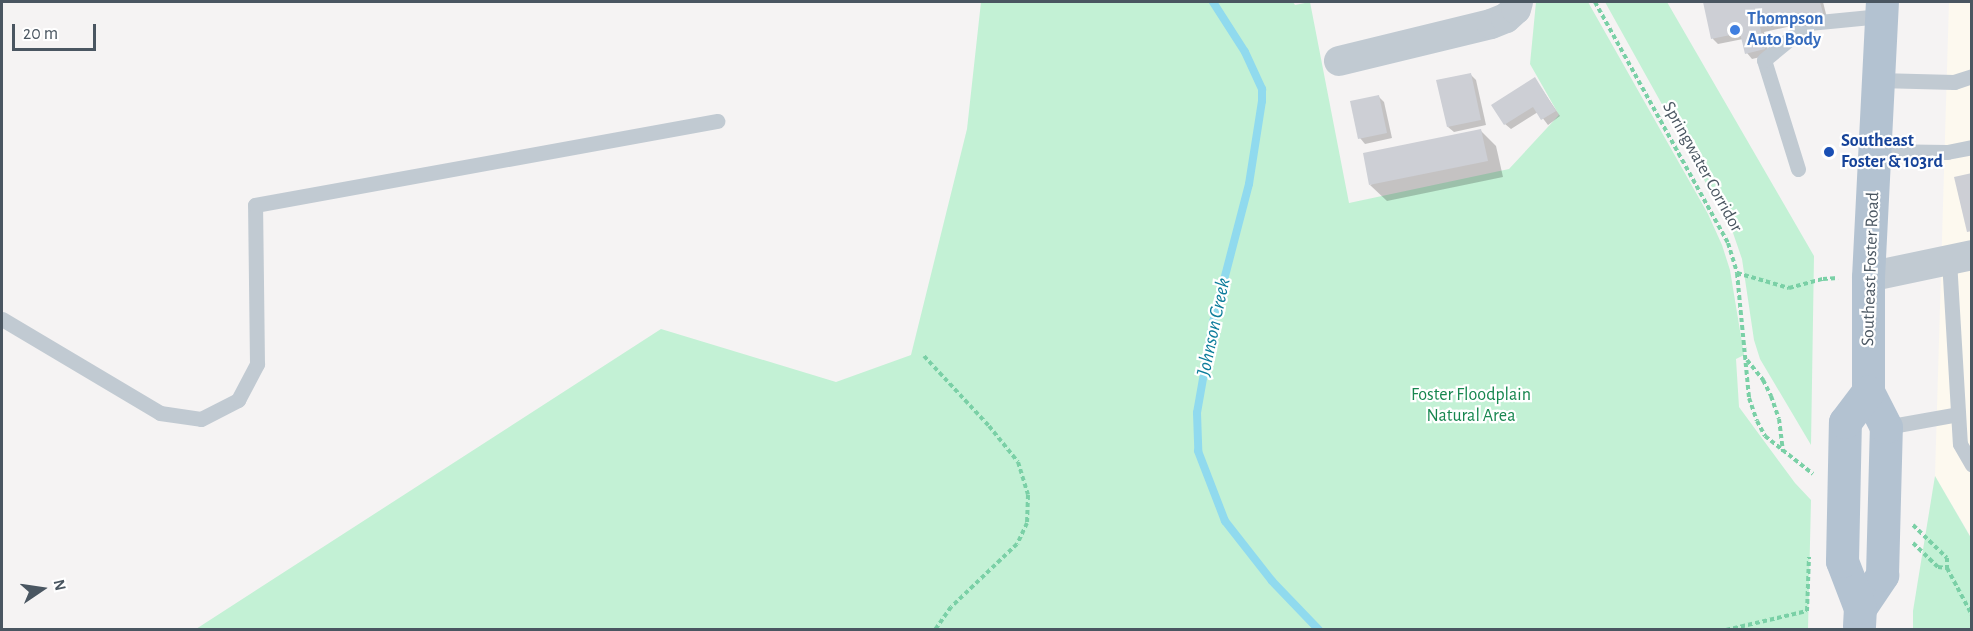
<!DOCTYPE html>
<html>
<head>
<meta charset="utf-8">
<style>
  body { margin:0 }
  #map { position:relative; width:1973px; height:631px; overflow:hidden; background:#f5f3f3; font-family:"Alegreya Sans",sans-serif }
  div>[style] { position:absolute }
  [style*='--x'] { left:calc(var(--x)*1px); top:calc(var(--y)*1px); width:calc(var(--w)*1px); rotate:calc(var(--a)*1deg) }
  .commercial>* { inset:0; background:#fdf9ef }
  .green>* { inset:0; background:#c3f1d5 }
  .shadow>* { inset:0; background:#0003 }
  .stream>* { height:8px; margin:-4px; padding:0 4px; transform-origin:4px; border-radius:4px; background:#90daee }
  .building>* { inset:0; background:#cdcfd5 }
  .path>* { height:4px; margin-top:-2px; transform-origin:0; background:repeating-linear-gradient(90deg,#7ad0a6 0 4.5px,transparent 0 7.5px) }
  .lane>* { height:15px; margin:-7.5px; padding:0 7.5px; transform-origin:7.5px; border-radius:7.5px; background:#c1cad2 }
  .street>* { height:30px; margin:-15px; padding:0 15px; transform-origin:15px; border-radius:15px; background:#c1cad2 }
  .primary>* { height:33px; margin:-16.5px; padding:0 16.5px; transform-origin:16.5px; border-radius:16.5px; background:#b3c2d1 }
  .dots>* { width:16px; height:16px; translate:-50% -50%; box-sizing:border-box; border:3px solid #fff; border-radius:50% }
  span { translate:-50% -50%; white-space:nowrap; text-align:center; line-height:1.15; -webkit-text-stroke:4.5px #fff; paint-order:stroke }
  .shop-label { font-size:18px; color:#366cbe; font-weight:700 }
  .left { translate:0 -50%; text-align:left }
  .transit-label { font-size:18px; color:#164399; font-weight:700 }
  .street-label { font-size:18px; color:#4a5661 }
  .park-label { font-size:18px; color:#17864f }
  .water-label { font-size:20px; color:#0c7c9b; font-style:italic }
  .frame { position:absolute; inset:0; border:3px solid #4a5661; pointer-events:none }
  .north { position:absolute; left:12px; top:559px; width:60px; height:60px; -webkit-text-stroke:4px #fff; paint-order:stroke; rotate:77deg; font-size:16px; font-weight:700; line-height:24px; text-align:center; color:#4a5661 }
  .north::after { content:''; display:block; margin:auto; width:21px; height:27px; background:#4a5661; clip-path:polygon(50% 0,100% 100%,50% 72%,0 100%) }
  .scale { position:absolute; left:12px; top:24px; width:84px; height:27px; box-sizing:border-box; border:3px solid #4a5661; border-top:0; padding-left:8px; font-size:18px; line-height:21px; white-space:nowrap; color:#4a5661; -webkit-text-stroke:4px #fff; paint-order:stroke }
</style>
</head>
<body>
<div id="map">
  <div class="commercial">
    <i style="clip-path:polygon(1949px 2px,1971px 2px,1971px 537px,1935px 476px)"></i>
  </div>
  <div class="green">
    <i style="clip-path:polygon(981px 2px,1293px 2px,1295px 5px,1310px 2px,1349px 203px,1509px 169px,1559px 115px,1530px 64px,1536px 2px,1588px 2px,1708px 214px,1722px 245px,1730px 270px,1744px 355px,1736px 359px,1739px 407px,1795px 483px,1811px 500px,1808px 629px,196px 629px,661px 329px,836px 382px,911px 355px,967px 129px)"></i>
    <i style="clip-path:polygon(1605px 2px,1667px 2px,1814px 256px,1811px 445px,1760px 359px,1754px 340px,1742px 259px,1732px 230px)"></i>
    <i style="clip-path:polygon(1935px 476px,1971px 538px,1971px 629px,1913px 629px,1913px 611px)"></i>
  </div>
  <div class="shadow">
    <i style="clip-path:polygon(1704px 2px,1823px 2px,1827px 18px,1764px 32px,1769px 55px,1752px 59px,1747px 53px,1743px 39px,1718px 44px,1713px 39px)"></i>
    <i style="clip-path:polygon(1470px 74px,1476px 80px,1486px 125px,1454px 132px,1448px 127px)"></i>
    <i style="clip-path:polygon(1535px 79px,1560px 116px,1548px 125px,1538px 112px,1511px 129px,1505px 124px)"></i>
    <i style="clip-path:polygon(1378px 96px,1384px 102px,1392px 138px,1365px 144px,1360px 138px)"></i>
    <i style="clip-path:polygon(1480px 130px,1496px 146px,1503px 177px,1387px 201px,1370px 185px)"></i>
  </div>
  <div class="stream">
    <i style="--x:1213;--y:2;--w:59;--a:57.4"></i>
    <i style="--x:1245;--y:52;--w:41;--a:65.3"></i>
    <i style="--x:1262;--y:89;--w:12;--a:90"></i>
    <i style="--x:1262;--y:101;--w:84;--a:98.9"></i>
    <i style="--x:1249;--y:184;--w:143;--a:104.6"></i>
    <i style="--x:1213;--y:322;--w:92;--a:100"></i>
    <i style="--x:1197;--y:413;--w:38;--a:88"></i>
    <i style="--x:1198;--y:451;--w:75;--a:68.9"></i>
    <i style="--x:1225;--y:521;--w:76;--a:51.9"></i>
    <i style="--x:1272;--y:581;--w:68;--a:46.2"></i>
  </div>
  <div class="building">
    <i style="clip-path:polygon(1703px 2px,1820px 2px,1823px 13px,1760px 27px,1765px 49px,1745px 54px,1740px 33px,1711px 39px)"></i>
    <i style="clip-path:polygon(1471px 73px,1481px 120px,1447px 127px,1436px 80px)"></i>
    <i style="clip-path:polygon(1535px 77px,1556px 111px,1541px 120px,1533px 107px,1504px 125px,1491px 105px)"></i>
    <i style="clip-path:polygon(1379px 95px,1387px 133px,1358px 139px,1350px 101px)"></i>
    <i style="clip-path:polygon(1481px 129px,1488px 161px,1369px 185px,1363px 153px)"></i>
    <i style="clip-path:polygon(1972px 173px,1972px 231px,1967px 232px,1954px 177px)"></i>
  </div>
  <div class="path">
    <i style="--x:1595;--y:2;--w:275;--a:61.1"></i>
    <i style="--x:1728;--y:243;--w:31;--a:73"></i>
    <i style="--x:1737;--y:273;--w:126;--a:84.5"></i>
    <i style="--x:1749;--y:398;--w:24;--a:71"></i>
    <i style="--x:1757;--y:421;--w:17;--a:62"></i>
    <i style="--x:1765;--y:436;--w:61;--a:38.4"></i>
    <i style="--x:1737;--y:273;--w:54;--a:16.1"></i>
    <i style="--x:1789;--y:288;--w:35;--a:-15"></i>
    <i style="--x:1823;--y:279;--w:15;--a:-4"></i>
    <i style="--x:924;--y:356;--w:96;--a:47.1"></i>
    <i style="--x:989;--y:426;--w:46;--a:51.1"></i>
    <i style="--x:1018;--y:462;--w:34;--a:73"></i>
    <i style="--x:1028;--y:495;--w:28;--a:92"></i>
    <i style="--x:1027;--y:523;--w:23;--a:115"></i>
    <i style="--x:1017;--y:544;--w:91;--a:136.3"></i>
    <i style="--x:951;--y:607;--w:28;--a:125"></i>
    <i style="--x:1747;--y:360;--w:26;--a:51"></i>
    <i style="--x:1763;--y:380;--w:18;--a:63"></i>
    <i style="--x:1771;--y:396;--w:24;--a:71"></i>
    <i style="--x:1779;--y:419;--w:33;--a:83"></i>
    <i style="--x:1913;--y:525;--w:47;--a:44.1"></i>
    <i style="--x:1947;--y:558;--w:10;--a:90"></i>
    <i style="--x:1947;--y:568;--w:53;--a:62"></i>
    <i style="--x:1913;--y:543;--w:35;--a:44"></i>
    <i style="--x:1938;--y:567;--w:9;--a:6"></i>
    <i style="--x:1726;--y:630;--w:83;--a:-13.2"></i>
    <i style="--x:1807;--y:611;--w:54;--a:-87.9"></i>
  </div>
  <div class="lane">
    <i style="--x:1878;--y:80;--w:76;--a:1.5"></i>
    <i style="--x:1954;--y:82;--w:19;--a:-18"></i>
    <i style="--x:1875;--y:151;--w:72;--a:0.8"></i>
    <i style="--x:1947;--y:152;--w:25;--a:-11"></i>
    <i style="--x:1798;--y:169;--w:114;--a:-107.3"></i>
    <i style="--x:1764;--y:60;--w:58;--a:-39.4"></i>
    <i style="--x:1809;--y:23;--w:72;--a:-5.6"></i>
    <i style="--x:1949;--y:260;--w:184;--a:86.6"></i>
    <i style="--x:1960;--y:444;--w:24;--a:60"></i>
    <i style="--x:2;--y:319;--w:184;--a:30.7"></i>
    <i style="--x:160;--y:413;--w:41;--a:8.3"></i>
    <i style="--x:201;--y:419;--w:42;--a:-27.2"></i>
    <i style="--x:238;--y:400;--w:41;--a:-62.2"></i>
    <i style="--x:257;--y:364;--w:159;--a:-90.7"></i>
    <i style="--x:255;--y:205;--w:470;--a:-10.3"></i>
    <i style="--x:1886;--y:427;--w:73;--a:-10.2"></i>
  </div>
  <div class="street">
    <i style="--x:1339;--y:61;--w:156;--a:-13.7"></i>
    <i style="--x:1491;--y:24;--w:16;--a:-22"></i>
    <i style="--x:1506;--y:18;--w:13;--a:-42"></i>
    <i style="--x:1516;--y:9;--w:7;--a:-74"></i>
    <i style="--x:1868;--y:277;--w:106;--a:-11.9"></i>
  </div>
  <div class="primary">
    <i style="--x:1860;--y:608;--w:40;--a:-56"></i>
    <i style="--x:1882;--y:575;--w:148;--a:-88.5"></i>
    <i style="--x:1886;--y:427;--w:39;--a:-117"></i>
    <i style="--x:1868;--y:392;--w:115;--a:-90"></i>
    <i style="--x:1868;--y:277;--w:275;--a:-87.1"></i>
    <i style="--x:1859;--y:626;--w:18;--a:-87"></i>
    <i style="--x:1860;--y:608;--w:50;--a:-111"></i>
    <i style="--x:1842;--y:561;--w:139;--a:-88.8"></i>
    <i style="--x:1845;--y:422;--w:38;--a:-53"></i>
  </div>
  <div class="dots">
    <i style="left:1735px;top:30px;background:#3f7fe0"></i>
    <i style="left:1829px;top:152px;background:#1a4fb4"></i>
  </div>
  <div class="shop-label">
    <span class="left" style="left:1747px;top:30px">Thompson<br>Auto Body</span>
  </div>
  <div class="transit-label">
    <span class="left" style="left:1841px;top:152px">Southeast<br>Foster &amp; 103rd</span>
  </div>
  <div class="street-label">
    <span style="left:1702px;top:167px;rotate:61deg">Springwater Corridor</span>
    <span style="left:1871px;top:269px;rotate:-88deg">Southeast Foster Road</span>
  </div>
  <div class="park-label">
    <span style="left:1471px;top:406px">Foster Floodplain<br>Natural Area</span>
  </div>
  <div class="water-label">
    <span style="left:1214px;top:327px;rotate:-78deg">Johnson Creek</span>
  </div>
  <div class="frame"></div>
  <div class="north">N</div>
  <div class="scale">20 m</div>
</div>
</body>
</html>
